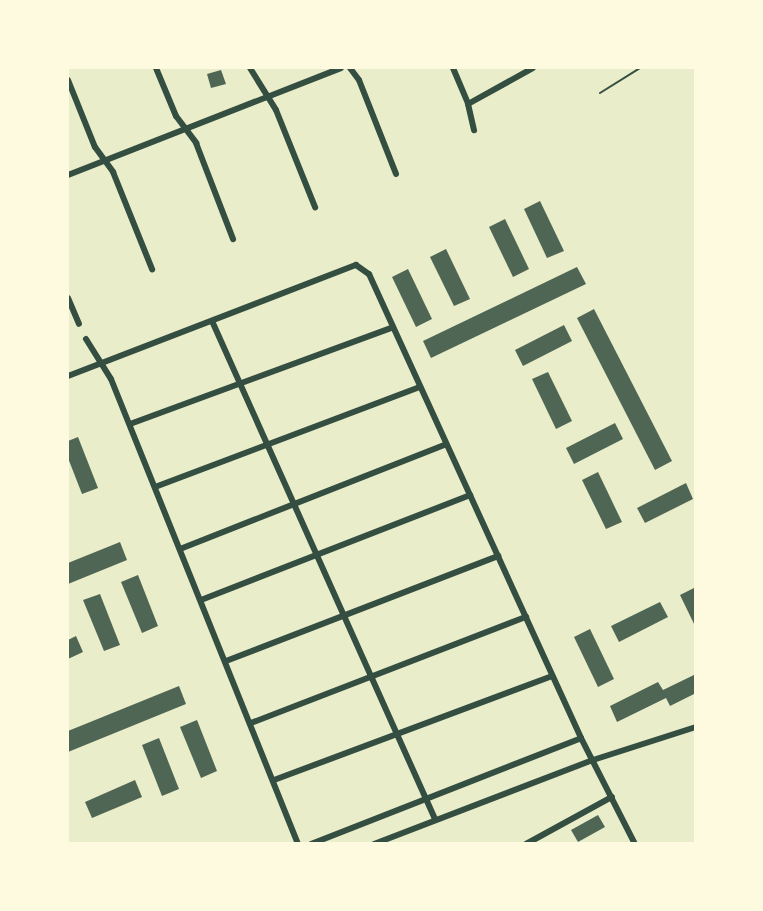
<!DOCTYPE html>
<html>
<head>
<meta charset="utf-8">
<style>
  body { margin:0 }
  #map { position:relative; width:763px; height:911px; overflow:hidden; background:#e9edc9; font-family:"Libre Baskerville",serif }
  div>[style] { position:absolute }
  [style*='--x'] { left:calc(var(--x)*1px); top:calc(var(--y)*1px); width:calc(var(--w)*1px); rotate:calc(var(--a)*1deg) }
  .building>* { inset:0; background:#4f6655 }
  .path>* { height:2px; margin:-1px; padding:0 1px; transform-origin:1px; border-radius:1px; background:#344e41 }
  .minor>* { height:6px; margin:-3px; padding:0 3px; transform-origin:3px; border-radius:3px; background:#344e41 }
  span { translate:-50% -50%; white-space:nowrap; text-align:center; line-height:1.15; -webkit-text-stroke:4.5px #fefae0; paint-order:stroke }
  .frame { position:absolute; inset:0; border:69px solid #fefae0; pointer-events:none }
</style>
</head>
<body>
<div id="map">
  <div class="building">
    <i style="clip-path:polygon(221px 70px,226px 84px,211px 88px,207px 74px)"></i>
    <i style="clip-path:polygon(540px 201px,564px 251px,547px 258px,524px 209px)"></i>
    <i style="clip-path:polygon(505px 219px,529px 269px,513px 277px,489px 227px)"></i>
    <i style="clip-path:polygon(446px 249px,470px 299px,454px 306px,430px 257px)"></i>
    <i style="clip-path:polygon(577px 267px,586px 284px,431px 358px,423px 341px)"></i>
    <i style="clip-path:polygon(408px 269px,432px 319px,416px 327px,392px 277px)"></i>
    <i style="clip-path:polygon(594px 309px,672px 461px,655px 470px,577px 318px)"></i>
    <i style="clip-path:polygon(564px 325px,572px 341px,523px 366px,515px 350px)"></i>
    <i style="clip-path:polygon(548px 372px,572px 421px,556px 429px,532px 379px)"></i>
    <i style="clip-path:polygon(615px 423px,623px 439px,574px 464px,566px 448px)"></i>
    <i style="clip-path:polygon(78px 437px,98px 488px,82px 494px,68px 458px,68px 441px)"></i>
    <i style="clip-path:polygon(598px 472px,622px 522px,606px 529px,582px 480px)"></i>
    <i style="clip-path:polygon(686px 483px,693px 499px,645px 523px,637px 508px)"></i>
    <i style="clip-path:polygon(120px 542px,127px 560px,68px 584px,68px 563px)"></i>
    <i style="clip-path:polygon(138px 575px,158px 626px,142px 633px,121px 582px)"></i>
    <i style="clip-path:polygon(696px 587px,696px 628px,680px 595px)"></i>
    <i style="clip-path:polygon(100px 594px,120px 645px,104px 651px,83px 600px)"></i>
    <i style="clip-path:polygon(660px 602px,668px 617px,619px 642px,611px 626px)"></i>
    <i style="clip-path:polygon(590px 629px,614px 679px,598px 687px,574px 637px)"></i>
    <i style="clip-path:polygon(76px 636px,83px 652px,68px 659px,68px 640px)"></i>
    <i style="clip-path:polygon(696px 674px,696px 693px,670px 706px,666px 698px,617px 722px,610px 706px,658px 682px,663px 690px)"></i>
    <i style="clip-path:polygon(179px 686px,186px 704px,68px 752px,68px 731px)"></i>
    <i style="clip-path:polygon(197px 720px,217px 771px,201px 778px,180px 727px)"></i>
    <i style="clip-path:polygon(159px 738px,179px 789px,162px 796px,142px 745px)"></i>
    <i style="clip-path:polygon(135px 780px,142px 797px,92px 818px,85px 802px)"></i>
    <i style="clip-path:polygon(598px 815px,605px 827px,578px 842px,571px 830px)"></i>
  </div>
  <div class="path">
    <i style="--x:600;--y:93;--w:47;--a:-32"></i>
  </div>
  <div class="minor">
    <i style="--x:156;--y:68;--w:52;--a:67.4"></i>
    <i style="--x:176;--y:116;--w:34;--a:53"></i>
    <i style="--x:196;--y:143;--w:103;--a:68.9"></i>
    <i style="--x:250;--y:68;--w:49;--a:58.2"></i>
    <i style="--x:276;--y:110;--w:105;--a:68.1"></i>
    <i style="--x:350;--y:68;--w:15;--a:53"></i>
    <i style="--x:359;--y:80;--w:101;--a:68.5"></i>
    <i style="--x:453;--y:68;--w:39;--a:67"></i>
    <i style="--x:468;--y:104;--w:27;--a:77"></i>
    <i style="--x:68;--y:80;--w:72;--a:68.1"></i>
    <i style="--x:95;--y:147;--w:31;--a:54"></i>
    <i style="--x:113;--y:172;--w:105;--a:68.1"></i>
    <i style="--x:468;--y:104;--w:74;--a:-29"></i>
    <i style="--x:68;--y:175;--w:293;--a:-21.4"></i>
    <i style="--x:68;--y:298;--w:28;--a:67"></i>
    <i style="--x:212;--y:321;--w:546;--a:65.88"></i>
    <i style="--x:86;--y:339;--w:47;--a:58"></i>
    <i style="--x:111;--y:379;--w:501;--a:68.09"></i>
    <i style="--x:68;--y:376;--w:309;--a:-21.1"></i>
    <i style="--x:356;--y:265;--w:16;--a:35"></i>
    <i style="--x:369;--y:274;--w:510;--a:65.44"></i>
    <i style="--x:581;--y:738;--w:119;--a:63"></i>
    <i style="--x:130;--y:424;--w:280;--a:-20.2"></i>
    <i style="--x:155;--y:487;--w:283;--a:-20.7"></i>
    <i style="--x:180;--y:549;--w:286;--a:-21.5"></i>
    <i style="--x:201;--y:600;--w:289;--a:-21.3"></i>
    <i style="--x:226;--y:661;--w:292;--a:-21.1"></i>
    <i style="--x:251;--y:723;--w:295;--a:-21.1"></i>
    <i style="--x:274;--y:780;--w:297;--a:-20.5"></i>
    <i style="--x:311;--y:844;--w:290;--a:-21.4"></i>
    <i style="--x:374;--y:844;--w:235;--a:-21"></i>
    <i style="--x:593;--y:760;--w:108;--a:-17.8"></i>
    <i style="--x:526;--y:844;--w:98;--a:-28.7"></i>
  </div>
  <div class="frame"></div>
</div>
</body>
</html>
